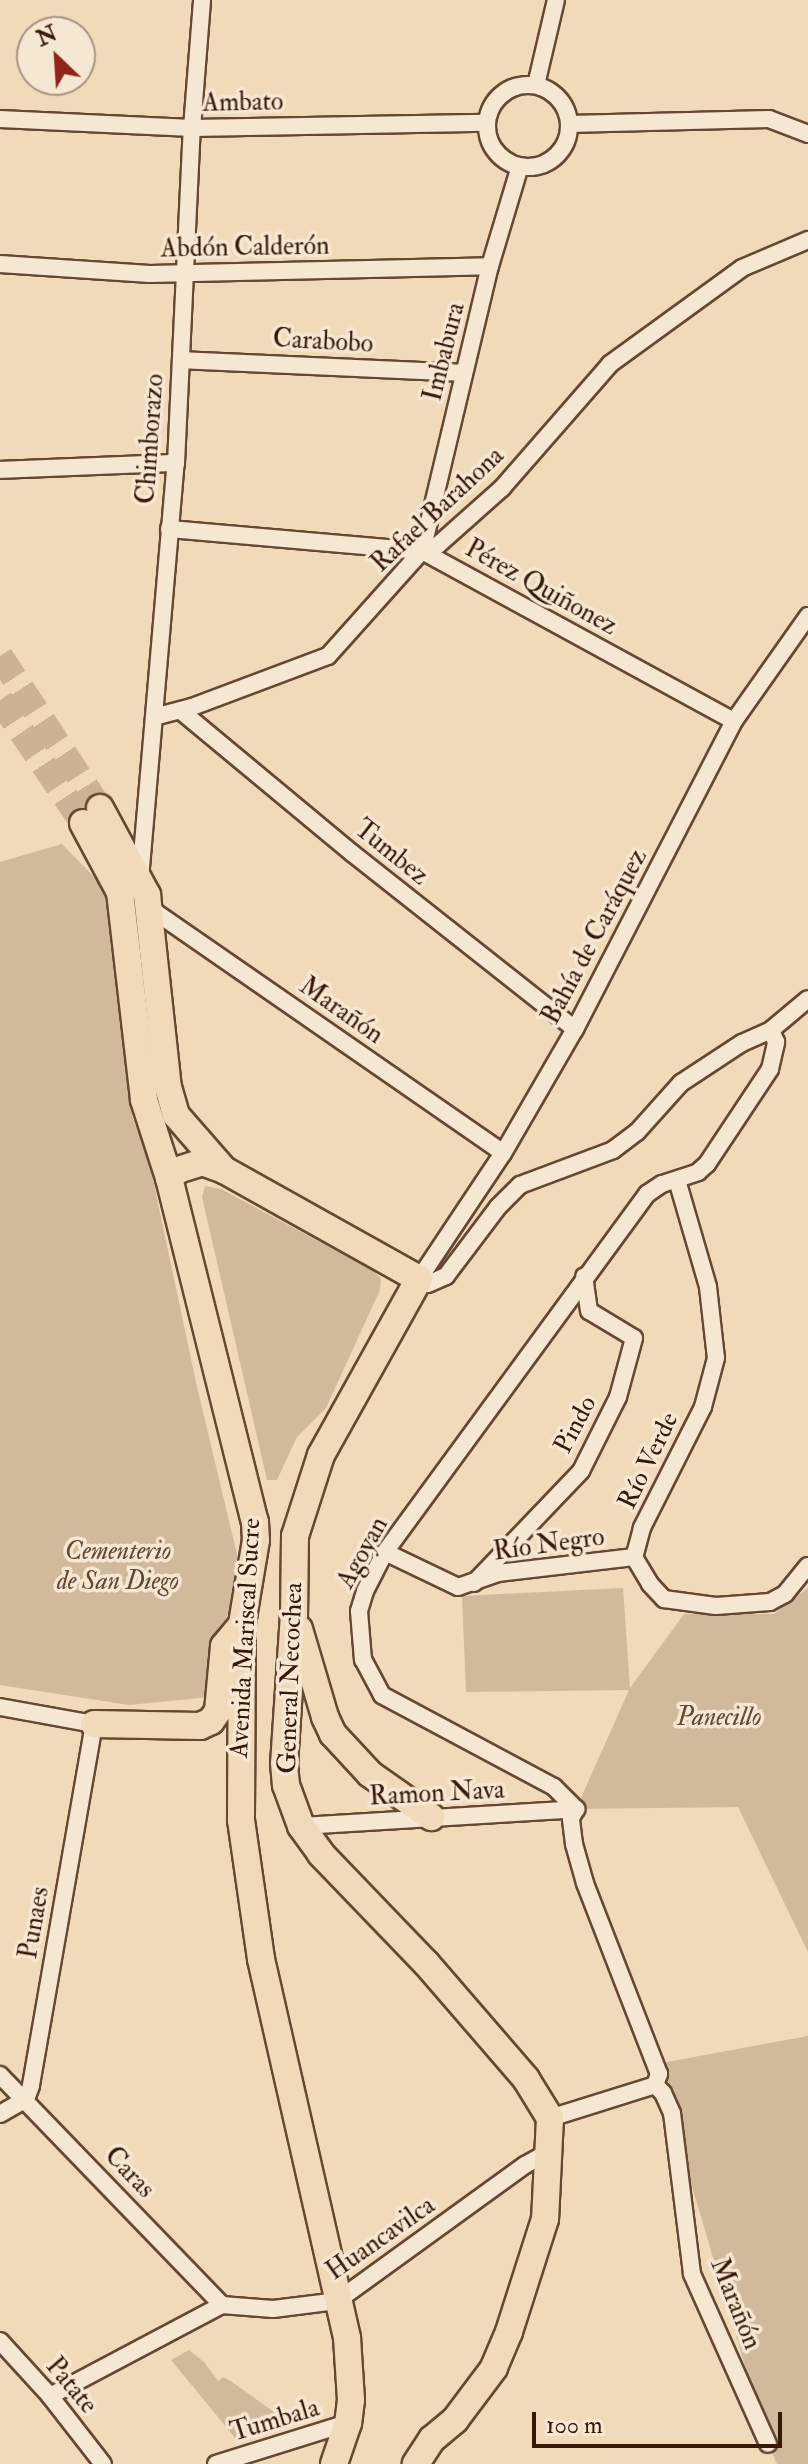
<!DOCTYPE html>
<html>
<head>
<meta charset="utf-8">
<style>
  body { margin:0 }
  #map { position:relative; width:808px; height:2464px; overflow:hidden; background:#f1daba; font-family:"IM FELL Double Pica",serif }
  div>[style] { position:absolute }
  [style*='--x'] { left:calc(var(--x)*1px); top:calc(var(--y)*1px); width:calc(var(--w)*1px); rotate:calc(var(--a)*1deg) }
  .green>* { inset:0; background:#d1b99b }
  .primary-tunnel>* { height:26px; margin-top:-13px; transform-origin:0; background:repeating-linear-gradient(90deg,#ccb396 0 26px,transparent 0 39px) }
  .roads { filter:drop-shadow(2px 0 #654832) drop-shadow(-2px 0 #654832) drop-shadow(0 2px #654832) drop-shadow(0 -2px #654832) }
  .street>* { height:16px; margin:-8px; padding:0 8px; transform-origin:8px; border-radius:8px; background:#f6e7d2 }
  .street>.ring { margin:-8px; padding:0; box-sizing:content-box; background:none; border:16px solid #f6e7d2; border-radius:50% }
  .primary>* { height:26px; margin:-13px; padding:0 13px; transform-origin:13px; border-radius:13px; background:#f1daba }
  span { translate:-50% -50%; white-space:nowrap; text-align:center; line-height:1.15; -webkit-text-stroke:7px #f6e7d2; paint-order:stroke }
  .street-label { font-size:26px; color:#361805 }
  .park-label { font-size:26px; color:#644832; font-style:italic }
  .north { position:absolute; left:16px; top:16px; width:80px; height:80px; box-sizing:border-box; background:#f6e7d2; border:2px solid #a99480; border-radius:50%; rotate:335deg; font-size:22px; font-weight:700; line-height:32px; text-align:center; color:#361805 }
  .north::after { content:''; display:block; margin:auto; width:28px; height:36px; background:#8f2418; clip-path:polygon(50% 0,100% 100%,50% 72%,0 100%) }
  .scale { position:absolute; left:532px; top:2412px; width:250px; height:36px; box-sizing:border-box; border:4px solid #361805; border-top:0; padding-left:10px; font-size:24px; line-height:28px; white-space:nowrap; color:#361805; -webkit-text-stroke:6px #f6e7d2; paint-order:stroke }
</style>
</head>
<body>
<div id="map">
  <div class="green">
    <i style="clip-path:polygon(62px 844px,108px 891px,117px 931px,132px 1116px,148px 1156px,197px 1387px,242px 1575px,218px 1640px,210px 1697px,129px 1705px,0 1685px,0 862px)"></i>
    <i style="clip-path:polygon(205px 1186px,221px 1189px,374px 1271px,381px 1279px,380px 1290px,326px 1408px,297px 1437px,277px 1480px,267px 1480px,202px 1197px)"></i>
    <i style="clip-path:polygon(623px 1588px,630px 1688px,684px 1614px,774px 1614px,808px 1588px,808px 1952px,738px 1807px,576px 1809px,629px 1690px,466px 1692px,462px 1596px)"></i>
    <i style="clip-path:polygon(808px 2036px,808px 2464px,777px 2464px,768px 2444px,656px 2064px)"></i>
    <i style="clip-path:polygon(189px 2350px,205px 2363px,218px 2381px,223px 2377px,232px 2382px,284px 2419px,236px 2439px,171px 2360px)"></i>
  </div>
  <div class="primary-tunnel">
    <i style="--x:0;--y:656;--w:182;--a:56.7"></i>
    <i style="--x:0;--y:700;--w:148;--a:56"></i>
  </div>
  <div class="roads">
    <div class="street">
      <i style="--x:536;--y:85;--w:87;--a:-76.8"></i>
      <i class="ring" style="left:487px;top:85px;width:66px;height:66px"></i>
      <i style="--x:0;--y:119;--w:192;--a:2.7"></i>
      <i style="--x:192;--y:128;--w:295;--a:-1"></i>
      <i style="--x:569;--y:124;--w:200;--a:-1.4"></i>
      <i style="--x:769;--y:119;--w:42;--a:21"></i>
      <i style="--x:0;--y:264;--w:150;--a:3.8"></i>
      <i style="--x:150;--y:274;--w:340;--a:-1.3"></i>
      <i style="--x:181;--y:360;--w:283;--a:2.6"></i>
      <i style="--x:0;--y:470;--w:176;--a:-2.3"></i>
      <i style="--x:169;--y:529;--w:254;--a:5"></i>
      <i style="--x:422;--y:551;--w:355;--a:28.6"></i>
      <i style="--x:422;--y:551;--w:293;--a:-76.6"></i>
      <i style="--x:490;--y:266;--w:104;--a:-73.3"></i>
      <i style="--x:808;--y:616;--w:128;--a:125.2"></i>
      <i style="--x:734;--y:721;--w:347;--a:117.3"></i>
      <i style="--x:575;--y:1029;--w:143;--a:120.1"></i>
      <i style="--x:503;--y:1153;--w:151;--a:123.7"></i>
      <i style="--x:419;--y:1279;--w:10;--a:29"></i>
      <i style="--x:428;--y:1284;--w:20;--a:-24"></i>
      <i style="--x:446;--y:1276;--w:86;--a:-53"></i>
      <i style="--x:498;--y:1207;--w:31;--a:-45"></i>
      <i style="--x:520;--y:1185;--w:99;--a:-20.6"></i>
      <i style="--x:613;--y:1150;--w:30;--a:-37"></i>
      <i style="--x:637;--y:1132;--w:66;--a:-48.1"></i>
      <i style="--x:681;--y:1083;--w:73;--a:-33.3"></i>
      <i style="--x:742;--y:1043;--w:32;--a:-24"></i>
      <i style="--x:771;--y:1030;--w:48;--a:-40"></i>
      <i style="--x:181;--y:711;--w:222;--a:39.7"></i>
      <i style="--x:352;--y:853;--w:284;--a:38.3"></i>
      <i style="--x:154;--y:717;--w:39;--a:-15"></i>
      <i style="--x:192;--y:707;--w:145;--a:-20.6"></i>
      <i style="--x:328;--y:656;--w:141;--a:-48.2"></i>
      <i style="--x:422;--y:551;--w:17;--a:-21"></i>
      <i style="--x:438;--y:545;--w:86;--a:-41.7"></i>
      <i style="--x:502;--y:488;--w:164;--a:-48.9"></i>
      <i style="--x:610;--y:364;--w:163;--a:-36"></i>
      <i style="--x:742;--y:268;--w:72;--a:-23"></i>
      <i style="--x:140;--y:879;--w:418;--a:-85.1"></i>
      <i style="--x:176;--y:463;--w:335;--a:-87.3"></i>
      <i style="--x:192;--y:128;--w:128;--a:-85.5"></i>
      <i style="--x:151;--y:909;--w:428;--a:34.7"></i>
      <i style="--x:677;--y:1180;--w:111;--a:73.8"></i>
      <i style="--x:708;--y:1287;--w:71;--a:83.6"></i>
      <i style="--x:716;--y:1358;--w:51;--a:104.9"></i>
      <i style="--x:703;--y:1407;--w:136;--a:116.8"></i>
      <i style="--x:642;--y:1528;--w:30;--a:105"></i>
      <i style="--x:634;--y:1557;--w:31;--a:59"></i>
      <i style="--x:650;--y:1584;--w:21;--a:47"></i>
      <i style="--x:664;--y:1599;--w:52;--a:7.7"></i>
      <i style="--x:716;--y:1606;--w:54;--a:-4.2"></i>
      <i style="--x:770;--y:1602;--w:17;--a:-28"></i>
      <i style="--x:785;--y:1594;--w:36;--a:-51"></i>
      <i style="--x:385;--y:1552;--w:81;--a:25.6"></i>
      <i style="--x:458;--y:1587;--w:42;--a:-19.3"></i>
      <i style="--x:498;--y:1573;--w:137;--a:-6.7"></i>
      <i style="--x:474;--y:1583;--w:155;--a:-46.3"></i>
      <i style="--x:581;--y:1471;--w:83;--a:-63.4"></i>
      <i style="--x:618;--y:1397;--w:61;--a:-74.8"></i>
      <i style="--x:634;--y:1338;--w:52;--a:-149"></i>
      <i style="--x:589;--y:1311;--w:35;--a:-98"></i>
      <i style="--x:0;--y:1707;--w:96;--a:10.3"></i>
      <i style="--x:94;--y:1724;--w:367;--a:99.9"></i>
      <i style="--x:31;--y:2086;--w:14;--a:111"></i>
      <i style="--x:26;--y:2099;--w:30;--a:150"></i>
      <i style="--x:576;--y:1809;--w:31;--a:-135"></i>
      <i style="--x:554;--y:1787;--w:195;--a:-151.9"></i>
      <i style="--x:382;--y:1695;--w:40;--a:-118"></i>
      <i style="--x:363;--y:1660;--w:49;--a:-94.7"></i>
      <i style="--x:359;--y:1611;--w:21;--a:-73"></i>
      <i style="--x:365;--y:1591;--w:44;--a:-62.9"></i>
      <i style="--x:385;--y:1552;--w:444;--a:-53.8"></i>
      <i style="--x:647;--y:1194;--w:18;--a:-34"></i>
      <i style="--x:662;--y:1184;--w:38;--a:-18"></i>
      <i style="--x:698;--y:1172;--w:12;--a:-42"></i>
      <i style="--x:707;--y:1164;--w:114;--a:-56.4"></i>
      <i style="--x:770;--y:1069;--w:28;--a:-77"></i>
      <i style="--x:776;--y:1042;--w:13;--a:-113"></i>
      <i style="--x:301;--y:1826;--w:276;--a:-3.5"></i>
      <i style="--x:0;--y:2075;--w:320;--a:46"></i>
      <i style="--x:655;--y:2085;--w:11;--a:45"></i>
      <i style="--x:663;--y:2093;--w:22;--a:66"></i>
      <i style="--x:672;--y:2113;--w:162;--a:82.9"></i>
      <i style="--x:692;--y:2274;--w:186;--a:65.9"></i>
      <i style="--x:550;--y:2118;--w:110;--a:-17.4"></i>
      <i style="--x:655;--y:2085;--w:12;--a:-70"></i>
      <i style="--x:659;--y:2074;--w:205;--a:-111.2"></i>
      <i style="--x:585;--y:1883;--w:41;--a:-105.8"></i>
      <i style="--x:574;--y:1844;--w:26;--a:-97"></i>
      <i style="--x:571;--y:1818;--w:10;--a:-61"></i>
      <i style="--x:0;--y:2341;--w:74;--a:47.7"></i>
      <i style="--x:50;--y:2396;--w:86;--a:52.1"></i>
      <i style="--x:50;--y:2396;--w:195;--a:-27.9"></i>
      <i style="--x:222;--y:2305;--w:51;--a:4.5"></i>
      <i style="--x:273;--y:2309;--w:64;--a:-7.1"></i>
      <i style="--x:337;--y:2301;--w:232;--a:-35.9"></i>
      <i style="--x:525;--y:2165;--w:29;--a:-29"></i>
      <i style="--x:216;--y:2464;--w:138;--a:-17.3"></i>
    </div>
    <div class="primary">
      <i style="--x:100;--y:808;--w:99;--a:61.6"></i>
      <i style="--x:147;--y:895;--w:193;--a:83.8"></i>
      <i style="--x:168;--y:1087;--w:29;--a:74"></i>
      <i style="--x:176;--y:1115;--w:73;--a:48.9"></i>
      <i style="--x:224;--y:1170;--w:223;--a:29.2"></i>
      <i style="--x:419;--y:1279;--w:201;--a:119.1"></i>
      <i style="--x:321;--y:1455;--w:85;--a:107.8"></i>
      <i style="--x:295;--y:1536;--w:78;--a:90.7"></i>
      <i style="--x:294;--y:1614;--w:149;--a:93.8"></i>
      <i style="--x:284;--y:1763;--w:22;--a:85"></i>
      <i style="--x:286;--y:1785;--w:44;--a:69.9"></i>
      <i style="--x:301;--y:1826;--w:34;--a:54"></i>
      <i style="--x:321;--y:1854;--w:151;--a:46.1"></i>
      <i style="--x:426;--y:1963;--w:153;--a:49.2"></i>
      <i style="--x:526;--y:2079;--w:46;--a:58.4"></i>
      <i style="--x:550;--y:2118;--w:101;--a:92.8"></i>
      <i style="--x:545;--y:2219;--w:119;--a:107.7"></i>
      <i style="--x:509;--y:2332;--w:39;--a:113"></i>
      <i style="--x:494;--y:2368;--w:65;--a:126.9"></i>
      <i style="--x:455;--y:2420;--w:30;--a:140"></i>
      <i style="--x:432;--y:2439;--w:30;--a:123"></i>
      <i style="--x:83;--y:823;--w:78;--a:61.8"></i>
      <i style="--x:120;--y:892;--w:209;--a:83.4"></i>
      <i style="--x:144;--y:1100;--w:82;--a:72.2"></i>
      <i style="--x:169;--y:1178;--w:355;--a:76"></i>
      <i style="--x:255;--y:1522;--w:18;--a:87"></i>
      <i style="--x:256;--y:1540;--w:85;--a:99.5"></i>
      <i style="--x:242;--y:1624;--w:196;--a:90.3"></i>
      <i style="--x:241;--y:1820;--w:140;--a:81.8"></i>
      <i style="--x:261;--y:1959;--w:389;--a:77.2"></i>
      <i style="--x:347;--y:2338;--w:62;--a:86.3"></i>
      <i style="--x:351;--y:2400;--w:23;--a:97"></i>
      <i style="--x:348;--y:2423;--w:43;--a:108.9"></i>
      <i style="--x:169;--y:1178;--w:12;--a:-42"></i>
      <i style="--x:178;--y:1170;--w:25;--a:-18"></i>
      <i style="--x:202;--y:1162;--w:23;--a:20"></i>
      <i style="--x:299;--y:1629;--w:92;--a:73.5"></i>
      <i style="--x:325;--y:1717;--w:19;--a:65"></i>
      <i style="--x:333;--y:1734;--w:54;--a:47.2"></i>
      <i style="--x:370;--y:1774;--w:75;--a:35.2"></i>
      <i style="--x:94;--y:1724;--w:106;--a:1.1"></i>
      <i style="--x:200;--y:1726;--w:12;--a:-24"></i>
      <i style="--x:211;--y:1721;--w:12;--a:-55"></i>
      <i style="--x:218;--y:1711;--w:65;--a:-84.7"></i>
      <i style="--x:224;--y:1646;--w:25;--a:-50"></i>
    </div>
  </div>
  <div class="street-label">
    <span style="left:243px;top:103px;rotate:-1deg">Ambato</span>
    <span style="left:245px;top:248px;rotate:-1deg">Abdón Calderón</span>
    <span style="left:323px;top:342px;rotate:3deg">Carabobo</span>
    <span style="left:445px;top:352px;rotate:-76deg">Imbabura</span>
    <span style="left:151px;top:439px;rotate:-86deg">Chimborazo</span>
    <span style="left:438px;top:510px;rotate:-43deg">Rafael Barahona</span>
    <span style="left:541px;top:588px;rotate:29deg">Pérez Quiñonez</span>
    <span style="left:391px;top:853px;rotate:39deg">Tumbez</span>
    <span style="left:595px;top:937px;rotate:-62deg">Bahía de Caráquez</span>
    <span style="left:341px;top:1011px;rotate:35deg">Marañón</span>
    <span style="left:576px;top:1425px;rotate:-62deg">Pindo</span>
    <span style="left:649px;top:1461px;rotate:-64deg">Río Verde</span>
    <span style="left:549px;top:1545px;rotate:-8deg">Río Negro</span>
    <span style="left:363px;top:1553px;rotate:-61deg">Agoyan</span>
    <span style="left:246px;top:1638px;rotate:-87deg">Avenida Mariscal Sucre</span>
    <span style="left:291px;top:1678px;rotate:-88deg">General Necochea</span>
    <span style="left:437px;top:1794px;rotate:-3deg">Ramon Nava</span>
    <span style="left:35px;top:1923px;rotate:-80deg">Punaes</span>
    <span style="left:129px;top:2173px;rotate:46deg">Caras</span>
    <span style="left:381px;top:2239px;rotate:-35deg">Huancavilca</span>
    <span style="left:735px;top:2304px;rotate:68deg">Marañón</span>
    <span style="left:71px;top:2386px;rotate:50deg">Patate</span>
    <span style="left:275px;top:2421px;rotate:-17deg">Tumbala</span>
  </div>
  <div class="park-label">
    <span style="left:118px;top:1567px">Cementerio<br>de San Diego</span>
    <span style="left:719px;top:1718px">Panecillo</span>
  </div>
  <div class="north">N</div>
  <div class="scale">100 m</div>
</div>
</body>
</html>
